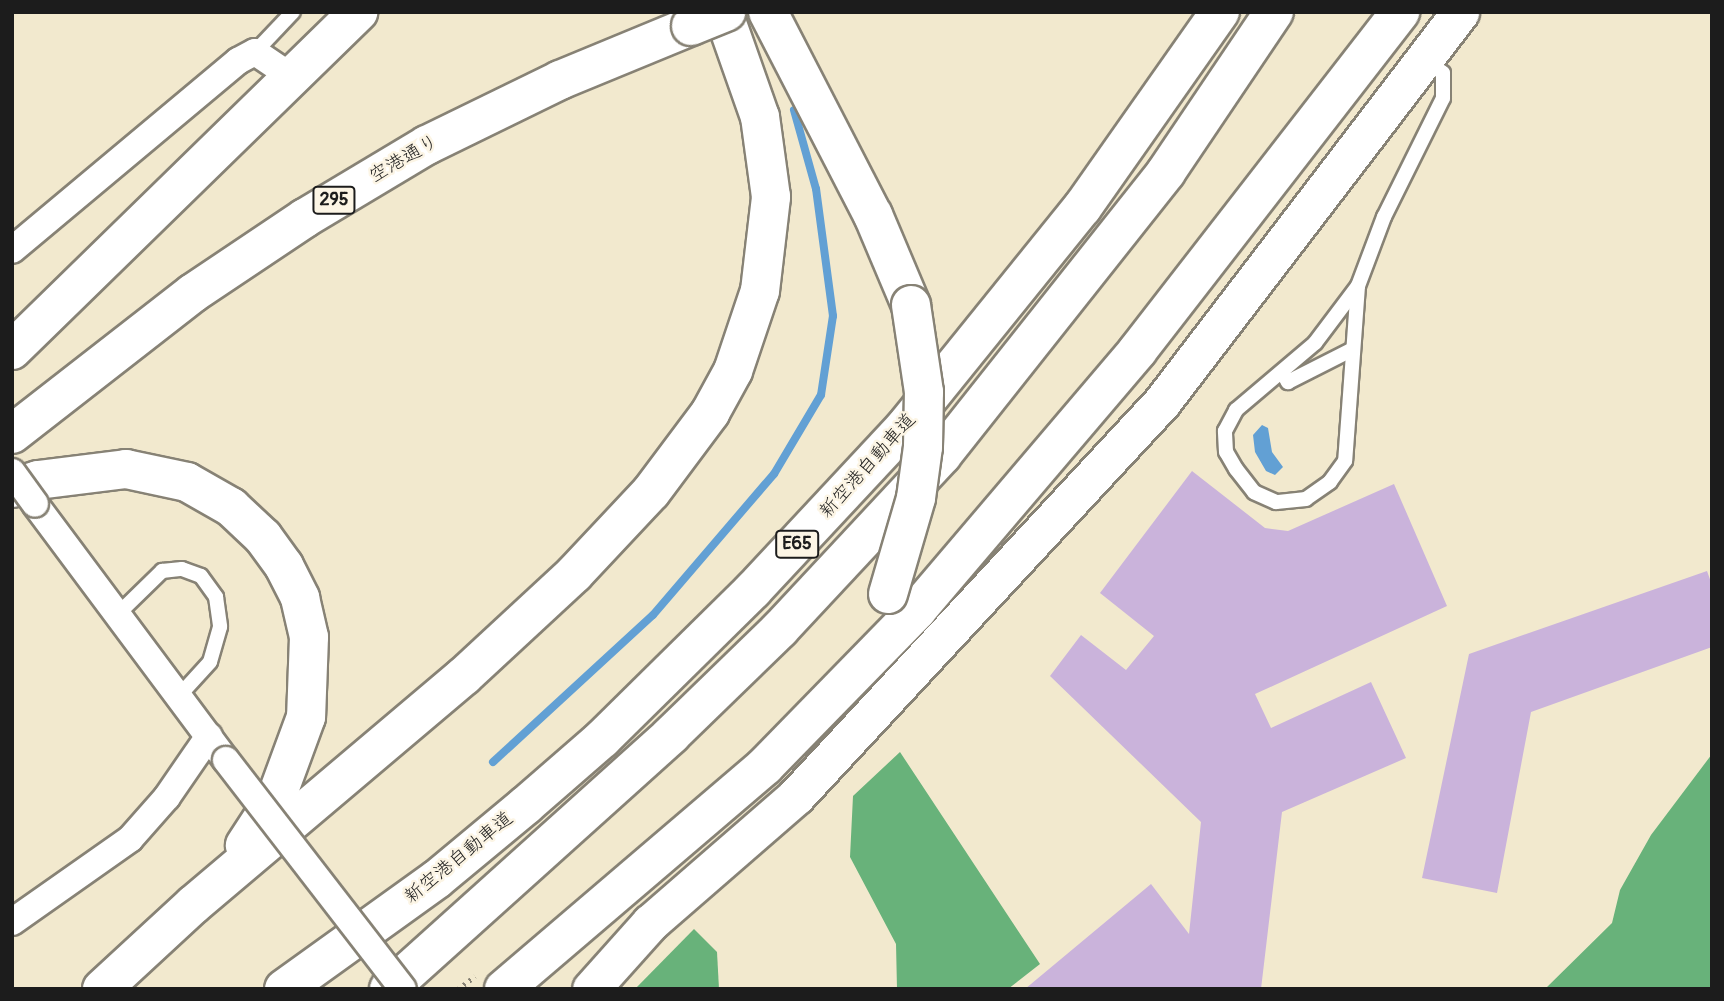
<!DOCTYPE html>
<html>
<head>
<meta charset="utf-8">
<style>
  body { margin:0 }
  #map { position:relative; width:1724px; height:1001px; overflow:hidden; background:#f2e9ce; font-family:Pangolin,"Klee One",sans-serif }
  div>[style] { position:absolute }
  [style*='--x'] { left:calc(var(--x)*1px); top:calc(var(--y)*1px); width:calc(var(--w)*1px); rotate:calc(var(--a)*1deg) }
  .forest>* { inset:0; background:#68b27a }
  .water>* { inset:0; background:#62a0d4 }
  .stream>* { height:8px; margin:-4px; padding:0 4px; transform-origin:4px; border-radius:4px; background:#62a0d4 }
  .building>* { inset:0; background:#cab3db }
  .path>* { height:4.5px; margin-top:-2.25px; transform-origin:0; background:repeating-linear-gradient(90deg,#878275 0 2px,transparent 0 7px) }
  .roads { filter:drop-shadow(2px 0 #878275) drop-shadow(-2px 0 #878275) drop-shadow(0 2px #878275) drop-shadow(0 -2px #878275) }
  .lane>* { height:14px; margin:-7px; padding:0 7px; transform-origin:7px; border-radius:7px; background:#fff }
  .street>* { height:26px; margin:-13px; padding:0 13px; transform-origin:13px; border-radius:13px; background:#fff }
  .secondary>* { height:37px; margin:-18.5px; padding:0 18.5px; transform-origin:18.5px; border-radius:18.5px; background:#fff }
  .highway>* { height:38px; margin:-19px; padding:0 19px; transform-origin:19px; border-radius:19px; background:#fff }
  .bridges { filter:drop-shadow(2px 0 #878275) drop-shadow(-2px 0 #878275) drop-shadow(0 2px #878275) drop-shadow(0 -2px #878275) }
  .street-bridge>* { height:26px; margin:-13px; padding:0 13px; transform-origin:13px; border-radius:13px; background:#fff }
  .highway-bridge>* { height:38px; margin:-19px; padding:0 19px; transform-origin:19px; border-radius:19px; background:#fff }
  span { translate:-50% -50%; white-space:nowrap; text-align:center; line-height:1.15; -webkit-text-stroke:5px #fcf5e5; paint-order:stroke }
  .shield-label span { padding:2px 5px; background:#fcf5e5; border:2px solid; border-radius:5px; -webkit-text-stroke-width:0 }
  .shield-label { font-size:18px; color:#1c1c1c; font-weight:700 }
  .street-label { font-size:19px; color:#1c1c1c }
  .frame { position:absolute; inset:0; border:14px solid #1c1c1c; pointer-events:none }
</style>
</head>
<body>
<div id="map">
  <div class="forest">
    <i style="clip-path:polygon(900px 752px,1040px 964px,1008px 989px,897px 989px,896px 944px,850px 857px,853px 796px)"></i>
    <i style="clip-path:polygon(1712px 754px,1712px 989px,1545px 989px,1612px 923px,1620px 890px,1651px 835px)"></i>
    <i style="clip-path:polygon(694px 929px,717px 952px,719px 989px,635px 989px)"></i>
  </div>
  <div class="water">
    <i style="clip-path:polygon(1262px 425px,1268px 428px,1272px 452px,1283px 467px,1275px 475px,1266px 471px,1255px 452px,1253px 435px)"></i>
  </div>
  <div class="stream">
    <i style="--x:493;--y:762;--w:217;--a:-42.6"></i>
    <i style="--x:653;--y:615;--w:186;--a:-49.4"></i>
    <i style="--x:774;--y:474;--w:92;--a:-59.3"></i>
    <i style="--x:821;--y:395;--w:80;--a:-81.4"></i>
    <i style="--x:833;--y:316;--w:128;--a:-97.6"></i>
    <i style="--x:816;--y:189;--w:82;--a:-105.6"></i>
  </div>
  <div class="building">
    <i style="clip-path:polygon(1192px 471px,1265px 528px,1288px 531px,1394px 484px,1447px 606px,1255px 694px,1271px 728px,1371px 682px,1406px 758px,1282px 812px,1261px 989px,1025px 989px,1151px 884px,1189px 934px,1201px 822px,1050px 676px,1081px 635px,1126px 670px,1154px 636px,1100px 593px)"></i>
    <i style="clip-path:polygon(1707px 571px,1712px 585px,1712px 647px,1531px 712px,1497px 893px,1422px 878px,1469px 654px)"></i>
  </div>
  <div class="path">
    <i style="--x:458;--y:989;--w:21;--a:-37"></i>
  </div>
  <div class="roads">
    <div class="lane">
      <i style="--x:255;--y:52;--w:55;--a:-46.5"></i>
      <i style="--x:1358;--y:286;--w:175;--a:94.2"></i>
      <i style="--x:1345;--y:461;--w:26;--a:126"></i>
      <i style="--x:1330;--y:482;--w:29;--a:145"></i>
      <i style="--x:1306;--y:499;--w:30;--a:174"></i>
      <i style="--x:1276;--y:502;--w:24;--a:-156"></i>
      <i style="--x:1254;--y:492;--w:29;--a:-128"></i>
      <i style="--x:1236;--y:469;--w:20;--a:-120"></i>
      <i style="--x:1226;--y:452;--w:21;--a:-93"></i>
      <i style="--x:1225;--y:431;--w:24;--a:-62"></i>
      <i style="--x:1236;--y:410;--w:104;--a:-40.3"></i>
      <i style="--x:1315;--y:343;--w:71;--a:-53"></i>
      <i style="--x:1358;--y:286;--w:74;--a:-69.4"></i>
      <i style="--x:1384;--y:217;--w:133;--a:-63.6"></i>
      <i style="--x:1443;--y:98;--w:25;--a:-90"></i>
      <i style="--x:1443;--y:73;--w:22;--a:-144"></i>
      <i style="--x:1282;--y:372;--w:12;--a:59"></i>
      <i style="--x:1288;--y:382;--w:73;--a:-26.9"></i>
      <i style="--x:118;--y:614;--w:62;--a:-44.3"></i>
      <i style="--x:162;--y:571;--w:20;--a:-6"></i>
      <i style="--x:182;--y:569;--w:20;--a:20"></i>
      <i style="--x:201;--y:576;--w:26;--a:54"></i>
      <i style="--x:216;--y:597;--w:30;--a:82"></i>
      <i style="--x:220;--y:627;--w:36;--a:106"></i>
      <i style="--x:210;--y:662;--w:46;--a:132.4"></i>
    </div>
    <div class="street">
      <i style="--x:12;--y:250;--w:295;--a:-39.9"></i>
      <i style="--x:238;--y:61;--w:19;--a:-28"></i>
      <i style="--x:255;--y:52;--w:41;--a:34.1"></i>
      <i style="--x:35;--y:504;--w:319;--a:53.3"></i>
      <i style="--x:12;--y:922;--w:144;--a:-35.1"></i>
      <i style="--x:130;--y:839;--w:56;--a:-48.6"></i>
      <i style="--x:167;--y:797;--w:74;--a:-55.5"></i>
    </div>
    <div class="secondary">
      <i style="--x:591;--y:989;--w:89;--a:-48.2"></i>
      <i style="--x:650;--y:923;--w:194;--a:-41"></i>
      <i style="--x:796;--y:796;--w:538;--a:-47.11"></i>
      <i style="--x:1162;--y:402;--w:491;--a:-52.6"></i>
    </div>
    <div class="highway">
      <i style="--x:768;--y:12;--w:229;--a:62.7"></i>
      <i style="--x:873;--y:215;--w:98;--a:67.1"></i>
      <i style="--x:12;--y:350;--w:484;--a:-44.3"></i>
      <i style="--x:12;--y:434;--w:229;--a:-37.9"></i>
      <i style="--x:193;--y:293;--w:135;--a:-33.8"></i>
      <i style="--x:305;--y:218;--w:142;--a:-30.9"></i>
      <i style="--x:427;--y:145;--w:148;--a:-26"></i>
      <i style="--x:560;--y:80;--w:142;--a:-22.4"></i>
      <i style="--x:12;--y:488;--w:27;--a:-17"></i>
      <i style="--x:38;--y:480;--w:89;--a:-7.1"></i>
      <i style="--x:126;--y:469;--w:62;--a:12"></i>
      <i style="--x:187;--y:482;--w:51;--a:29.6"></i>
      <i style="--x:231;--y:507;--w:44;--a:43.2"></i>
      <i style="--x:263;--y:537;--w:36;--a:54"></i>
      <i style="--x:284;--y:566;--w:36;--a:63"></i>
      <i style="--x:300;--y:598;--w:40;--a:77"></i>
      <i style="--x:309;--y:637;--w:80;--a:92.1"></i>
      <i style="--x:306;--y:717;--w:84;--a:110.2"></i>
      <i style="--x:277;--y:796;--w:59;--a:123.1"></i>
      <i style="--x:102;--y:989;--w:124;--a:-42.7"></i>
      <i style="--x:193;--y:905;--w:355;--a:-40.2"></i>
      <i style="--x:464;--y:676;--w:150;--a:-42.8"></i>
      <i style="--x:574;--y:574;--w:112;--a:-46.8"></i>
      <i style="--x:651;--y:492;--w:99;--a:-53.2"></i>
      <i style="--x:710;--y:413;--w:48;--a:-61.3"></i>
      <i style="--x:733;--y:371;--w:84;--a:-71.4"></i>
      <i style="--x:760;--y:291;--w:95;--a:-83.3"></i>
      <i style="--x:771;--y:197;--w:81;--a:-97.8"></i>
      <i style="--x:760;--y:117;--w:111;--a:-109.4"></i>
      <i style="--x:284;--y:989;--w:188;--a:-35.7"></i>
      <i style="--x:437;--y:879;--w:116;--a:-39.7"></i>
      <i style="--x:526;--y:805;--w:101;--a:-41"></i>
      <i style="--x:602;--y:739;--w:212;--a:-44.6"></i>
      <i style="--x:753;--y:590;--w:223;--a:-47"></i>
      <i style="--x:905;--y:427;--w:282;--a:-51.1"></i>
      <i style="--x:1082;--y:208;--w:240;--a:-54.9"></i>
      <i style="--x:389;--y:989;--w:380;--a:-42"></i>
      <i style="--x:671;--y:735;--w:152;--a:-44.2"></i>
      <i style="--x:780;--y:629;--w:238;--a:-47"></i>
      <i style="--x:942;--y:455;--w:361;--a:-51.6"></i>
      <i style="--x:1166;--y:172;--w:193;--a:-56"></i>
      <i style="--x:504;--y:989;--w:343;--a:-40.5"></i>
      <i style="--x:765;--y:766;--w:218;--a:-45.7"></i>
      <i style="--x:917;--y:610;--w:341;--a:-49.6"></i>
      <i style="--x:1138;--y:350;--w:428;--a:-52.2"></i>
    </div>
  </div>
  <div class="bridges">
    <div class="street-bridge">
      <i style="--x:12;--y:472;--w:39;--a:54"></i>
      <i style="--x:226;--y:760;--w:289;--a:52.3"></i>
    </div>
    <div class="highway-bridge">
      <i style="--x:691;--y:26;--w:38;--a:-22"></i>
      <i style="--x:888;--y:594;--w:100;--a:-73.7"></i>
      <i style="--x:916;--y:498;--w:51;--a:-82.2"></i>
      <i style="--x:923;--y:447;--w:55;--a:-89"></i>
      <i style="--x:924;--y:392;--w:88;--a:-98.5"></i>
    </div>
  </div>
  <div class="shield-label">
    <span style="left:334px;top:200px">295</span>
    <span style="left:797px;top:544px">E65</span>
  </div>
  <div class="street-label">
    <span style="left:404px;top:159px;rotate:-30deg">空港通り</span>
    <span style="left:868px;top:466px;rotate:-48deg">新空港自動車道</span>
    <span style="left:459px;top:858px;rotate:-39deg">新空港自動車道</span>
  </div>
  <div class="frame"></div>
</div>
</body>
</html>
